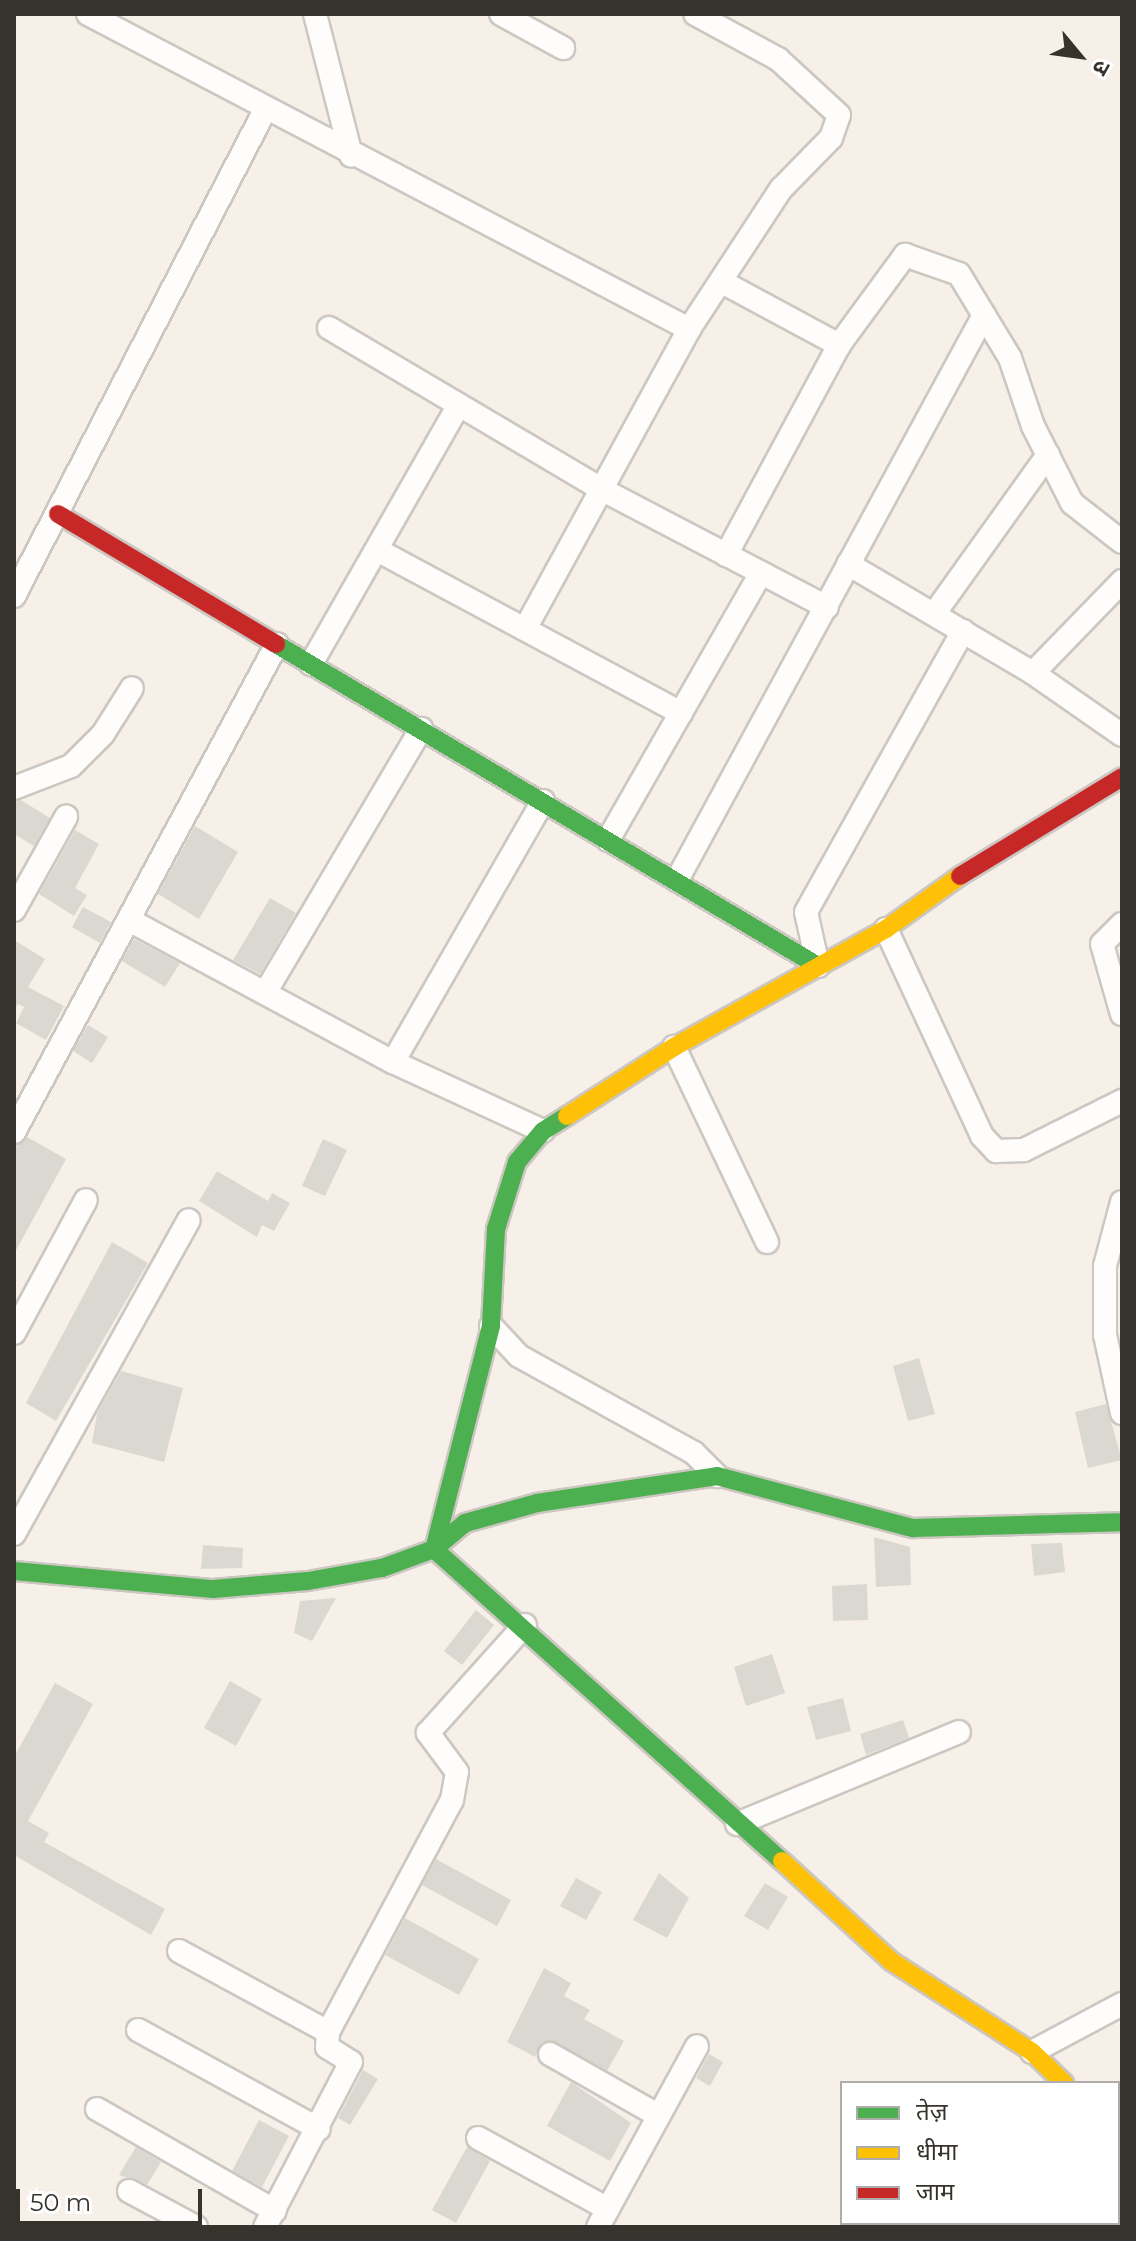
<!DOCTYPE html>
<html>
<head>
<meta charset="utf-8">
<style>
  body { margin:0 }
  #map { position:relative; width:1136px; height:2241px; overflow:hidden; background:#f6f0e9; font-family:Montserrat,"Noto Sans Devanagari",sans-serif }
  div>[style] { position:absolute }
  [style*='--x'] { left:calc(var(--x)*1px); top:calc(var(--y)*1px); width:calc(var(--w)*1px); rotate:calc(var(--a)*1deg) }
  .building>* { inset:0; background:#dbd8d2 }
  .roads { filter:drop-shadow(2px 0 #ccc7c1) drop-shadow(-2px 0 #ccc7c1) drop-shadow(0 2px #ccc7c1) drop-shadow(0 -2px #ccc7c1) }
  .street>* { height:22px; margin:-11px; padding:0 11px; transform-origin:11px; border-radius:11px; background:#fefdfc }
  .fast>* { height:18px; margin:-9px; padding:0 9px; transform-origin:9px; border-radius:9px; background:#4caf50 }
  .slow>* { height:18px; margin:-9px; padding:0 9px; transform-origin:9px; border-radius:9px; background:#ffc107 }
  .jam>* { height:18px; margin:-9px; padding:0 9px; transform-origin:9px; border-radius:9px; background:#c62828 }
  span { translate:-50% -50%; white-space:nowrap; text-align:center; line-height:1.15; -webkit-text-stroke:6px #fff; paint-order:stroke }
  .frame { position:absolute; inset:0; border:16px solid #36322c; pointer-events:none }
  .legend { position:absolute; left:840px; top:2081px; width:280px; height:144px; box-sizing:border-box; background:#fff; border:2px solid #afadab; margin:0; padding:10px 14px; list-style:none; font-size:24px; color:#36322c }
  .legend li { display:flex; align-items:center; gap:16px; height:40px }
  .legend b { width:40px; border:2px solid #afadab }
  .north { position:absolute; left:1040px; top:16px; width:80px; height:80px; -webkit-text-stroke:6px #fff; paint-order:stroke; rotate:119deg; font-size:22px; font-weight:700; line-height:32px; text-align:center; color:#36322c }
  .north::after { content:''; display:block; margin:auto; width:28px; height:36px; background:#36322c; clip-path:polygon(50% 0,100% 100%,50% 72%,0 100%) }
  .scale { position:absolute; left:16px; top:2189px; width:186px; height:36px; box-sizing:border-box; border:4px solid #36322c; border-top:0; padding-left:10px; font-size:24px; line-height:28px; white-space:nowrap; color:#36322c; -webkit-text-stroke:6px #fff; paint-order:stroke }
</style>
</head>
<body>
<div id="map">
  <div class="building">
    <i style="clip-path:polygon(21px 800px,50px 818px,34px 846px,14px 834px,14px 802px)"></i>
    <i style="clip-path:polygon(195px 826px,238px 852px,199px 919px,158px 894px)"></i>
    <i style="clip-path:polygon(75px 830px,99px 844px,75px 888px,87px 895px,74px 916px,39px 894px)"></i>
    <i style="clip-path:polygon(270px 898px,296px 913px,260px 974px,233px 960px)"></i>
    <i style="clip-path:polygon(83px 907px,111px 922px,100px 943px,72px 927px)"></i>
    <i style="clip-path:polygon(134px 939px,180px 963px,165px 987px,122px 961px)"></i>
    <i style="clip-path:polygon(14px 940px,45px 959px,28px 987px,64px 1006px,46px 1040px,16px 1023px,24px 1007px,18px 1004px,14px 1011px)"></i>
    <i style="clip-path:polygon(88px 1025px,108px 1037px,92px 1063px,73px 1051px)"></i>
    <i style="clip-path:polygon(27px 1137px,66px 1159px,14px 1254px,14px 1148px)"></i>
    <i style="clip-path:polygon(323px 1139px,347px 1150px,325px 1196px,302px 1186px)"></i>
    <i style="clip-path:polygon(217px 1171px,268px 1201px,272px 1193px,290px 1203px,274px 1231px,262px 1225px,257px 1237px,199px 1201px)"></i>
    <i style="clip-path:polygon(112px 1242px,148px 1263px,56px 1421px,26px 1403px)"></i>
    <i style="clip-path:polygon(919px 1358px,935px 1414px,908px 1421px,893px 1366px)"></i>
    <i style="clip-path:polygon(121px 1371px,183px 1388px,164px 1462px,92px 1443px,97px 1414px)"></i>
    <i style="clip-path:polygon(1106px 1404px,1122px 1460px,1088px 1468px,1075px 1412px)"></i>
    <i style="clip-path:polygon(874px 1537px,910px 1547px,911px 1585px,876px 1587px)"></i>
    <i style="clip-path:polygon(1062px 1543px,1065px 1572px,1034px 1576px,1031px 1544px)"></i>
    <i style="clip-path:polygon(203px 1545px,243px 1548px,242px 1568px,201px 1569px)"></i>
    <i style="clip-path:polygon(867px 1584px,868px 1620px,833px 1621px,832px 1586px)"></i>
    <i style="clip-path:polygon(336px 1598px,312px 1641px,294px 1633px,300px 1601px)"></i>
    <i style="clip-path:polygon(476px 1610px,494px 1625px,462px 1665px,444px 1651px)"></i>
    <i style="clip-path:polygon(772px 1654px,785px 1693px,746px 1706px,734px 1667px)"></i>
    <i style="clip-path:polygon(230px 1681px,262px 1699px,236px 1746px,204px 1728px)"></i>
    <i style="clip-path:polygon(55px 1683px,93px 1704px,28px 1821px,49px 1833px,44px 1842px,165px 1909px,151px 1935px,14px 1855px,14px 1757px)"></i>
    <i style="clip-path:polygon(843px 1698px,851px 1731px,816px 1740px,807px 1707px)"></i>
    <i style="clip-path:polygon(903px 1720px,909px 1738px,866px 1755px,860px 1734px)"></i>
    <i style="clip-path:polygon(436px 1859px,511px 1900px,497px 1926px,422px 1885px)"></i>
    <i style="clip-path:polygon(659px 1873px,689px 1898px,667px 1938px,633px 1920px)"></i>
    <i style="clip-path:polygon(576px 1878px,602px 1892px,586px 1920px,560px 1906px)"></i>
    <i style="clip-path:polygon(765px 1883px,788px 1897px,768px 1930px,744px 1916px)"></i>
    <i style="clip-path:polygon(405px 1918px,479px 1959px,459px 1995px,385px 1955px)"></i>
    <i style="clip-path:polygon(544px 1968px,571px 1983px,564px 1996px,590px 2010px,584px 2019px,624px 2041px,607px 2071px,556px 2042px,542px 2042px,535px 2057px,507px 2042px)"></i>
    <i style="clip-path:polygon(709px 2054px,723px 2062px,710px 2086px,696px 2078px)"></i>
    <i style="clip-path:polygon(363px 2070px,378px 2079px,350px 2125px,338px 2118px)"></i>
    <i style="clip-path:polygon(571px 2082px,631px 2123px,610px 2161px,547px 2126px)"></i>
    <i style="clip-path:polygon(259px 2120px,289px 2136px,262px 2187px,232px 2171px)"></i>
    <i style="clip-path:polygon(136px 2147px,161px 2162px,147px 2185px,119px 2175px)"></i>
    <i style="clip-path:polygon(467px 2147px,490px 2161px,456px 2223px,432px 2210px)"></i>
  </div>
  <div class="roads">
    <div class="street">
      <i style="--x:88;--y:14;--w:679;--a:27.66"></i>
      <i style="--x:315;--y:14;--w:146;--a:75.7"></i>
      <i style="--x:501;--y:14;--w:71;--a:28.7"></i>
      <i style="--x:724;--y:283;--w:131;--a:28.3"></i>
      <i style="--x:329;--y:328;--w:316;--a:30.6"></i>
      <i style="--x:601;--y:489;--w:255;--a:27.6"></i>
      <i style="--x:377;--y:550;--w:345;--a:28.2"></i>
      <i style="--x:726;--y:555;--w:238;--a:-61.7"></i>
      <i style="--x:839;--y:345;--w:112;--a:-53.7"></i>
      <i style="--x:905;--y:255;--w:57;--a:19.4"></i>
      <i style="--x:959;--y:274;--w:98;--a:58.7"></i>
      <i style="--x:1010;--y:358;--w:72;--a:71.3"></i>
      <i style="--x:1033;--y:426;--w:86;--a:63.1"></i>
      <i style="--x:1072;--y:503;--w:63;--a:38"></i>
      <i style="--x:848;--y:564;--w:215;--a:30.5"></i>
      <i style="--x:1033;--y:673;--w:108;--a:34.9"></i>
      <i style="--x:14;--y:596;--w:547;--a:-62.69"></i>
      <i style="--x:934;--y:614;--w:196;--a:-54.4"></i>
      <i style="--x:525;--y:629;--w:342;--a:-61.3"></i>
      <i style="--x:689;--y:329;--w:168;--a:-56.7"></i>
      <i style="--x:781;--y:189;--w:71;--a:-45.6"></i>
      <i style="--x:831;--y:138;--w:24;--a:-71"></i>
      <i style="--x:839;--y:115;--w:83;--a:-137.4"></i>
      <i style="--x:778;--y:59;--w:94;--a:-151.5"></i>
      <i style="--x:311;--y:664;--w:298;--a:-60.3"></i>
      <i style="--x:1033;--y:673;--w:128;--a:-45.9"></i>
      <i style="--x:14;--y:788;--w:61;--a:-21.1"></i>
      <i style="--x:71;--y:766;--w:45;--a:-45"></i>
      <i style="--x:103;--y:734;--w:54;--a:-57.8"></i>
      <i style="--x:608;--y:840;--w:308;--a:-60.2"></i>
      <i style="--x:677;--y:880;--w:643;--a:-61.48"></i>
      <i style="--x:14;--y:910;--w:107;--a:-60.8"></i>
      <i style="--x:129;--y:920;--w:300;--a:28.3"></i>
      <i style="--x:393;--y:1062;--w:165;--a:24.7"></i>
      <i style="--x:1122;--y:924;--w:28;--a:135"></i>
      <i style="--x:1102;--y:944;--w:73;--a:74.1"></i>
      <i style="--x:886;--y:929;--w:228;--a:65.1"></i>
      <i style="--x:982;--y:1136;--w:21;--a:47"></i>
      <i style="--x:996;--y:1151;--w:28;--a:-2"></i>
      <i style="--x:1024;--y:1150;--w:110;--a:-26.6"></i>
      <i style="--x:818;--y:966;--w:55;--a:-102.5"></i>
      <i style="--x:806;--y:912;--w:322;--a:-60.8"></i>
      <i style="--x:265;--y:993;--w:307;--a:-59.4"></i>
      <i style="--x:674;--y:1047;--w:216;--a:64.5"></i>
      <i style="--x:393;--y:1062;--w:301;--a:-60.1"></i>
      <i style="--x:14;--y:1132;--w:554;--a:-61.68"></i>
      <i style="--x:1122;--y:1202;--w:66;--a:104.9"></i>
      <i style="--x:1105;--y:1266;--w:69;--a:90"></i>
      <i style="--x:1105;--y:1335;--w:80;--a:77.7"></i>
      <i style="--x:491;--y:1326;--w:41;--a:47"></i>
      <i style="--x:519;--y:1356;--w:200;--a:29"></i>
      <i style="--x:694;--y:1453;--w:33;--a:45"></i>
      <i style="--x:14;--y:1333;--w:151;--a:-61.6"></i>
      <i style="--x:14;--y:1534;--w:359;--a:-60.9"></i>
      <i style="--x:737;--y:1824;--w:240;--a:-22.5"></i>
      <i style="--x:179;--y:1951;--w:170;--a:28.5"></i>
      <i style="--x:138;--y:2030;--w:206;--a:28.7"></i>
      <i style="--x:1032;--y:2052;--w:102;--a:-28.1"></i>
      <i style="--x:550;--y:2054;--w:125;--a:29.6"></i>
      <i style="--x:97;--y:2109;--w:205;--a:29.8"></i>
      <i style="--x:1118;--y:2135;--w:5;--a:37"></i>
      <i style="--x:478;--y:2138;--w:148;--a:28.6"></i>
      <i style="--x:129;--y:2191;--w:76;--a:28.2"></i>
      <i style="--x:265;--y:2227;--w:186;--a:-62.5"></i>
      <i style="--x:351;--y:2062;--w:28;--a:-148"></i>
      <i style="--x:327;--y:2047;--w:15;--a:-86"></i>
      <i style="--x:328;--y:2032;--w:263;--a:-61.9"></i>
      <i style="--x:452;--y:1800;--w:28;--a:-80"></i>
      <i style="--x:457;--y:1772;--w:49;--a:-126.6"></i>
      <i style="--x:428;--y:1733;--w:145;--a:-48.1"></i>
      <i style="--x:598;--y:2227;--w:206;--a:-61.3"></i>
    </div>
    <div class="fast">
      <i style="--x:276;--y:644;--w:630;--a:30.71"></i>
      <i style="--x:567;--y:1116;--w:28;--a:148"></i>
      <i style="--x:543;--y:1131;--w:40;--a:130"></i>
      <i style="--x:517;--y:1162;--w:70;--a:107.4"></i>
      <i style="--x:496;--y:1229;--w:97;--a:93"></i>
      <i style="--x:491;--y:1326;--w:230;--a:104.3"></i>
      <i style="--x:434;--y:1549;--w:467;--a:41.9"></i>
      <i style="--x:14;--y:1571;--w:200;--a:5.2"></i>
      <i style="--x:213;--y:1589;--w:95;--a:-4.8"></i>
      <i style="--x:308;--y:1581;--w:75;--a:-10"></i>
      <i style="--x:382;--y:1568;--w:55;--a:-20.1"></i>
      <i style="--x:434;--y:1549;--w:40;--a:-40"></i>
      <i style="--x:465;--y:1523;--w:75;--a:-15.5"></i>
      <i style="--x:537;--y:1503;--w:182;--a:-8.5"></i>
      <i style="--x:717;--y:1476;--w:203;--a:14.9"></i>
      <i style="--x:913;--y:1528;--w:209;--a:-1.6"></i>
    </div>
    <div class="slow">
      <i style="--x:567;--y:1116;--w:127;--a:-32.8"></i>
      <i style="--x:674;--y:1047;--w:243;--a:-29.1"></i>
      <i style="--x:886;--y:929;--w:91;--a:-35.6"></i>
      <i style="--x:782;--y:1861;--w:148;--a:42.5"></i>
      <i style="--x:891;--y:1961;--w:168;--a:32.8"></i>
      <i style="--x:1032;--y:2052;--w:45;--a:44.1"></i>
    </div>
    <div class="jam">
      <i style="--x:58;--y:514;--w:254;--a:30.8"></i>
      <i style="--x:960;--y:876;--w:190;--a:-31.4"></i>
    </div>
  </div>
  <div class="frame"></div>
  <ul class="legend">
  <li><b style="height:10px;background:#4caf50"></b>तेज़</li>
  <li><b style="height:10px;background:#ffc107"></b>धीमा</li>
  <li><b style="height:10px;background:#c62828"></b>जाम</li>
  </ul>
  <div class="north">उ</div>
  <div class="scale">50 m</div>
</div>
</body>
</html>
